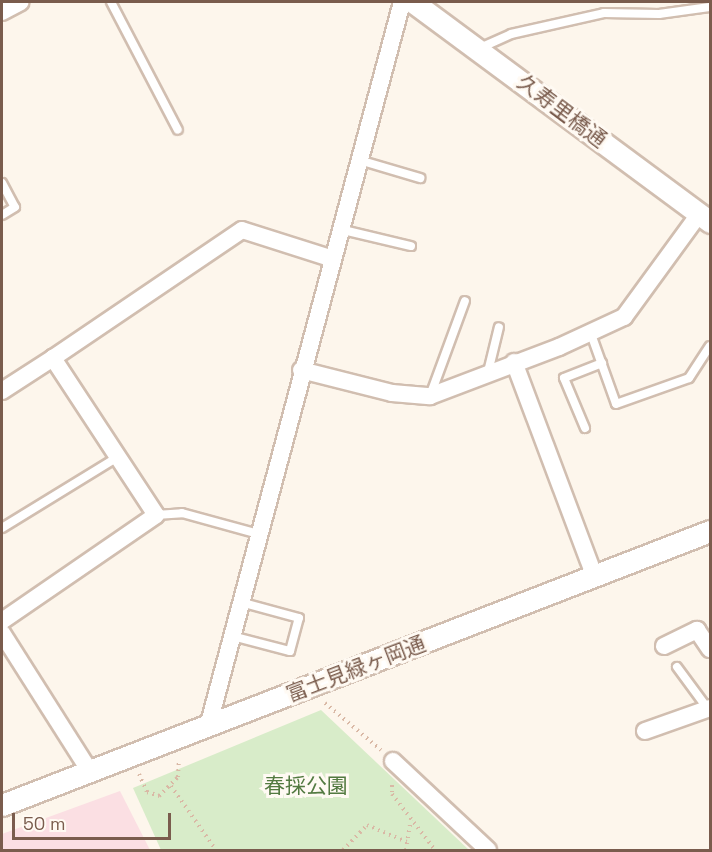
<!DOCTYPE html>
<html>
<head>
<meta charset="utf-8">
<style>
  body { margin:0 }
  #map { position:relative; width:712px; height:852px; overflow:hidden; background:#fdf6ec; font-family:"Space Grotesk","Noto Sans JP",sans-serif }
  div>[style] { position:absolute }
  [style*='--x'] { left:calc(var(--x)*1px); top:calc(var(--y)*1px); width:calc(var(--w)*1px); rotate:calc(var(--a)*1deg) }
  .medical>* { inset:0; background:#fbdfe3 }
  .green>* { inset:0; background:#d8ecc9 }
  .path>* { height:4px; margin-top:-2px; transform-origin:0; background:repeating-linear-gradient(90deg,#d9b8a5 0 1.5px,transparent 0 6px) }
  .roads { filter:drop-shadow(2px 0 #d1beb0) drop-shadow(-2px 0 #d1beb0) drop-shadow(0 2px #d1beb0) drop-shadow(0 -2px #d1beb0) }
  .service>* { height:8px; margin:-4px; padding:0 4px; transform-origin:4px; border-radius:4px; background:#fff }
  .minor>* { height:16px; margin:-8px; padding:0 8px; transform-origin:8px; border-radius:8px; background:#fff }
  .tertiary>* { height:21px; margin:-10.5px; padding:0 10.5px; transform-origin:10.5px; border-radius:10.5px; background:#fff }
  span { translate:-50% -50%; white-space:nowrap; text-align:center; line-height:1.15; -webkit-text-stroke:6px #fffaf3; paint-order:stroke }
  .street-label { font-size:21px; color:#7a5c4d }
  .park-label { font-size:21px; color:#537a41 }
  .frame { position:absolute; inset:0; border:3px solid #7a5c4d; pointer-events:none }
  .scale { position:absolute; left:12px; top:813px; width:159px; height:27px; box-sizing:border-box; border:3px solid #7a5c4d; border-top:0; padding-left:8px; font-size:18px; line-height:21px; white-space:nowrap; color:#7a5c4d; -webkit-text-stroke:4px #fffaf3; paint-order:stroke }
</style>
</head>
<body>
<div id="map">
  <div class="medical">
    <i style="clip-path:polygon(120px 791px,150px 850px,2px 850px,2px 834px)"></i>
  </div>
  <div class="green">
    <i style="clip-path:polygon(321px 710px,469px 850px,161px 850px,133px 788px)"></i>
  </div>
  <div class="path">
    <i style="--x:325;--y:703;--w:73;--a:40"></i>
    <i style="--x:139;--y:774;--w:20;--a:66"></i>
    <i style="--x:147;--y:792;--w:13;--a:18"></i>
    <i style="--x:159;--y:796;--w:27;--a:-45"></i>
    <i style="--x:178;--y:777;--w:18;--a:-87"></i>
    <i style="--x:392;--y:785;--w:9;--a:90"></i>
    <i style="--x:392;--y:794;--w:71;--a:52.5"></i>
    <i style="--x:171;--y:786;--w:78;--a:54.9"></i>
    <i style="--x:343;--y:850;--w:35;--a:-46"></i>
    <i style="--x:367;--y:825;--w:43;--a:23"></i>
    <i style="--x:406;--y:850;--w:30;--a:-81"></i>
  </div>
  <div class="roads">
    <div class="service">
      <i style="--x:111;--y:2;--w:144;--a:62.4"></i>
      <i style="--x:480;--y:48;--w:34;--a:-24"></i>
      <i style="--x:511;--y:34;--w:95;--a:-12.7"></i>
      <i style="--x:604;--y:13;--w:55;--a:1"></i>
      <i style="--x:659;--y:14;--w:51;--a:-7.8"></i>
      <i style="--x:359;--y:160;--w:64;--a:16.4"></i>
      <i style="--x:2;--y:183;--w:27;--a:62"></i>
      <i style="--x:15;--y:207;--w:15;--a:148"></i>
      <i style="--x:339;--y:229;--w:74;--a:13.3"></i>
      <i style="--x:591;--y:334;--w:74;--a:70.3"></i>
      <i style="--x:616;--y:404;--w:77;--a:-19.6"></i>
      <i style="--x:689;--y:378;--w:38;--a:-57"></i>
      <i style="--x:488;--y:372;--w:46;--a:-76.3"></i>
      <i style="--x:430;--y:396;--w:101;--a:-69.8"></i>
      <i style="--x:585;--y:428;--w:54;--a:-112.8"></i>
      <i style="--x:564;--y:378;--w:41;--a:-21.5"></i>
      <i style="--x:156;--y:515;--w:26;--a:-4"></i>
      <i style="--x:182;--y:513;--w:79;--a:15.4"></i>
      <i style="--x:2;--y:528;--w:136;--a:-31.5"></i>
      <i style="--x:232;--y:636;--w:60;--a:14.5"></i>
      <i style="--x:290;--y:651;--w:34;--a:-75"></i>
      <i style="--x:299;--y:618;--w:61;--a:-164.8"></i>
      <i style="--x:677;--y:667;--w:52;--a:53.6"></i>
    </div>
    <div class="minor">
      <i style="--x:2;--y:12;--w:21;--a:-28"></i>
      <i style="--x:514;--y:362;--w:230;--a:69.4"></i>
      <i style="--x:301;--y:370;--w:94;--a:14.2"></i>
      <i style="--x:392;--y:393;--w:38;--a:5"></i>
      <i style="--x:430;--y:396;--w:138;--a:-20.8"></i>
      <i style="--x:559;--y:347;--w:72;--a:-24.8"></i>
      <i style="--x:624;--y:317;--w:127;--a:-53.9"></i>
      <i style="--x:2;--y:391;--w:61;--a:-32.9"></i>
      <i style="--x:2;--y:621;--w:187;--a:-34.5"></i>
      <i style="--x:156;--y:515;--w:188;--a:-123.3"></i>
      <i style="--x:53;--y:358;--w:228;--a:-34.1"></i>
      <i style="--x:242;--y:230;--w:92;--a:17.7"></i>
      <i style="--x:2;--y:633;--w:162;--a:57.6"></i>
      <i style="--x:664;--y:646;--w:37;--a:-26"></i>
      <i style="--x:697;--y:630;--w:23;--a:56"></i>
      <i style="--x:209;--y:723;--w:746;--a:-75.01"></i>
      <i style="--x:645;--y:731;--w:69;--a:-19.5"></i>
      <i style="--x:393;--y:761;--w:130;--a:43.1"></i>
    </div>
    <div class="tertiary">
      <i style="--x:413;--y:2;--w:370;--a:36.5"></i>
      <i style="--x:2;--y:805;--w:759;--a:-21.16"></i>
    </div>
  </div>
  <div class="street-label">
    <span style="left:562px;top:111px;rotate:37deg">久寿里橋通</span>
    <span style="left:356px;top:669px;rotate:-21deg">富士見緑ヶ岡通</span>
  </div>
  <div class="park-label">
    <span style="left:306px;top:786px">春採公園</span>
  </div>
  <div class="frame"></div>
  <div class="scale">50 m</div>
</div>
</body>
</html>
